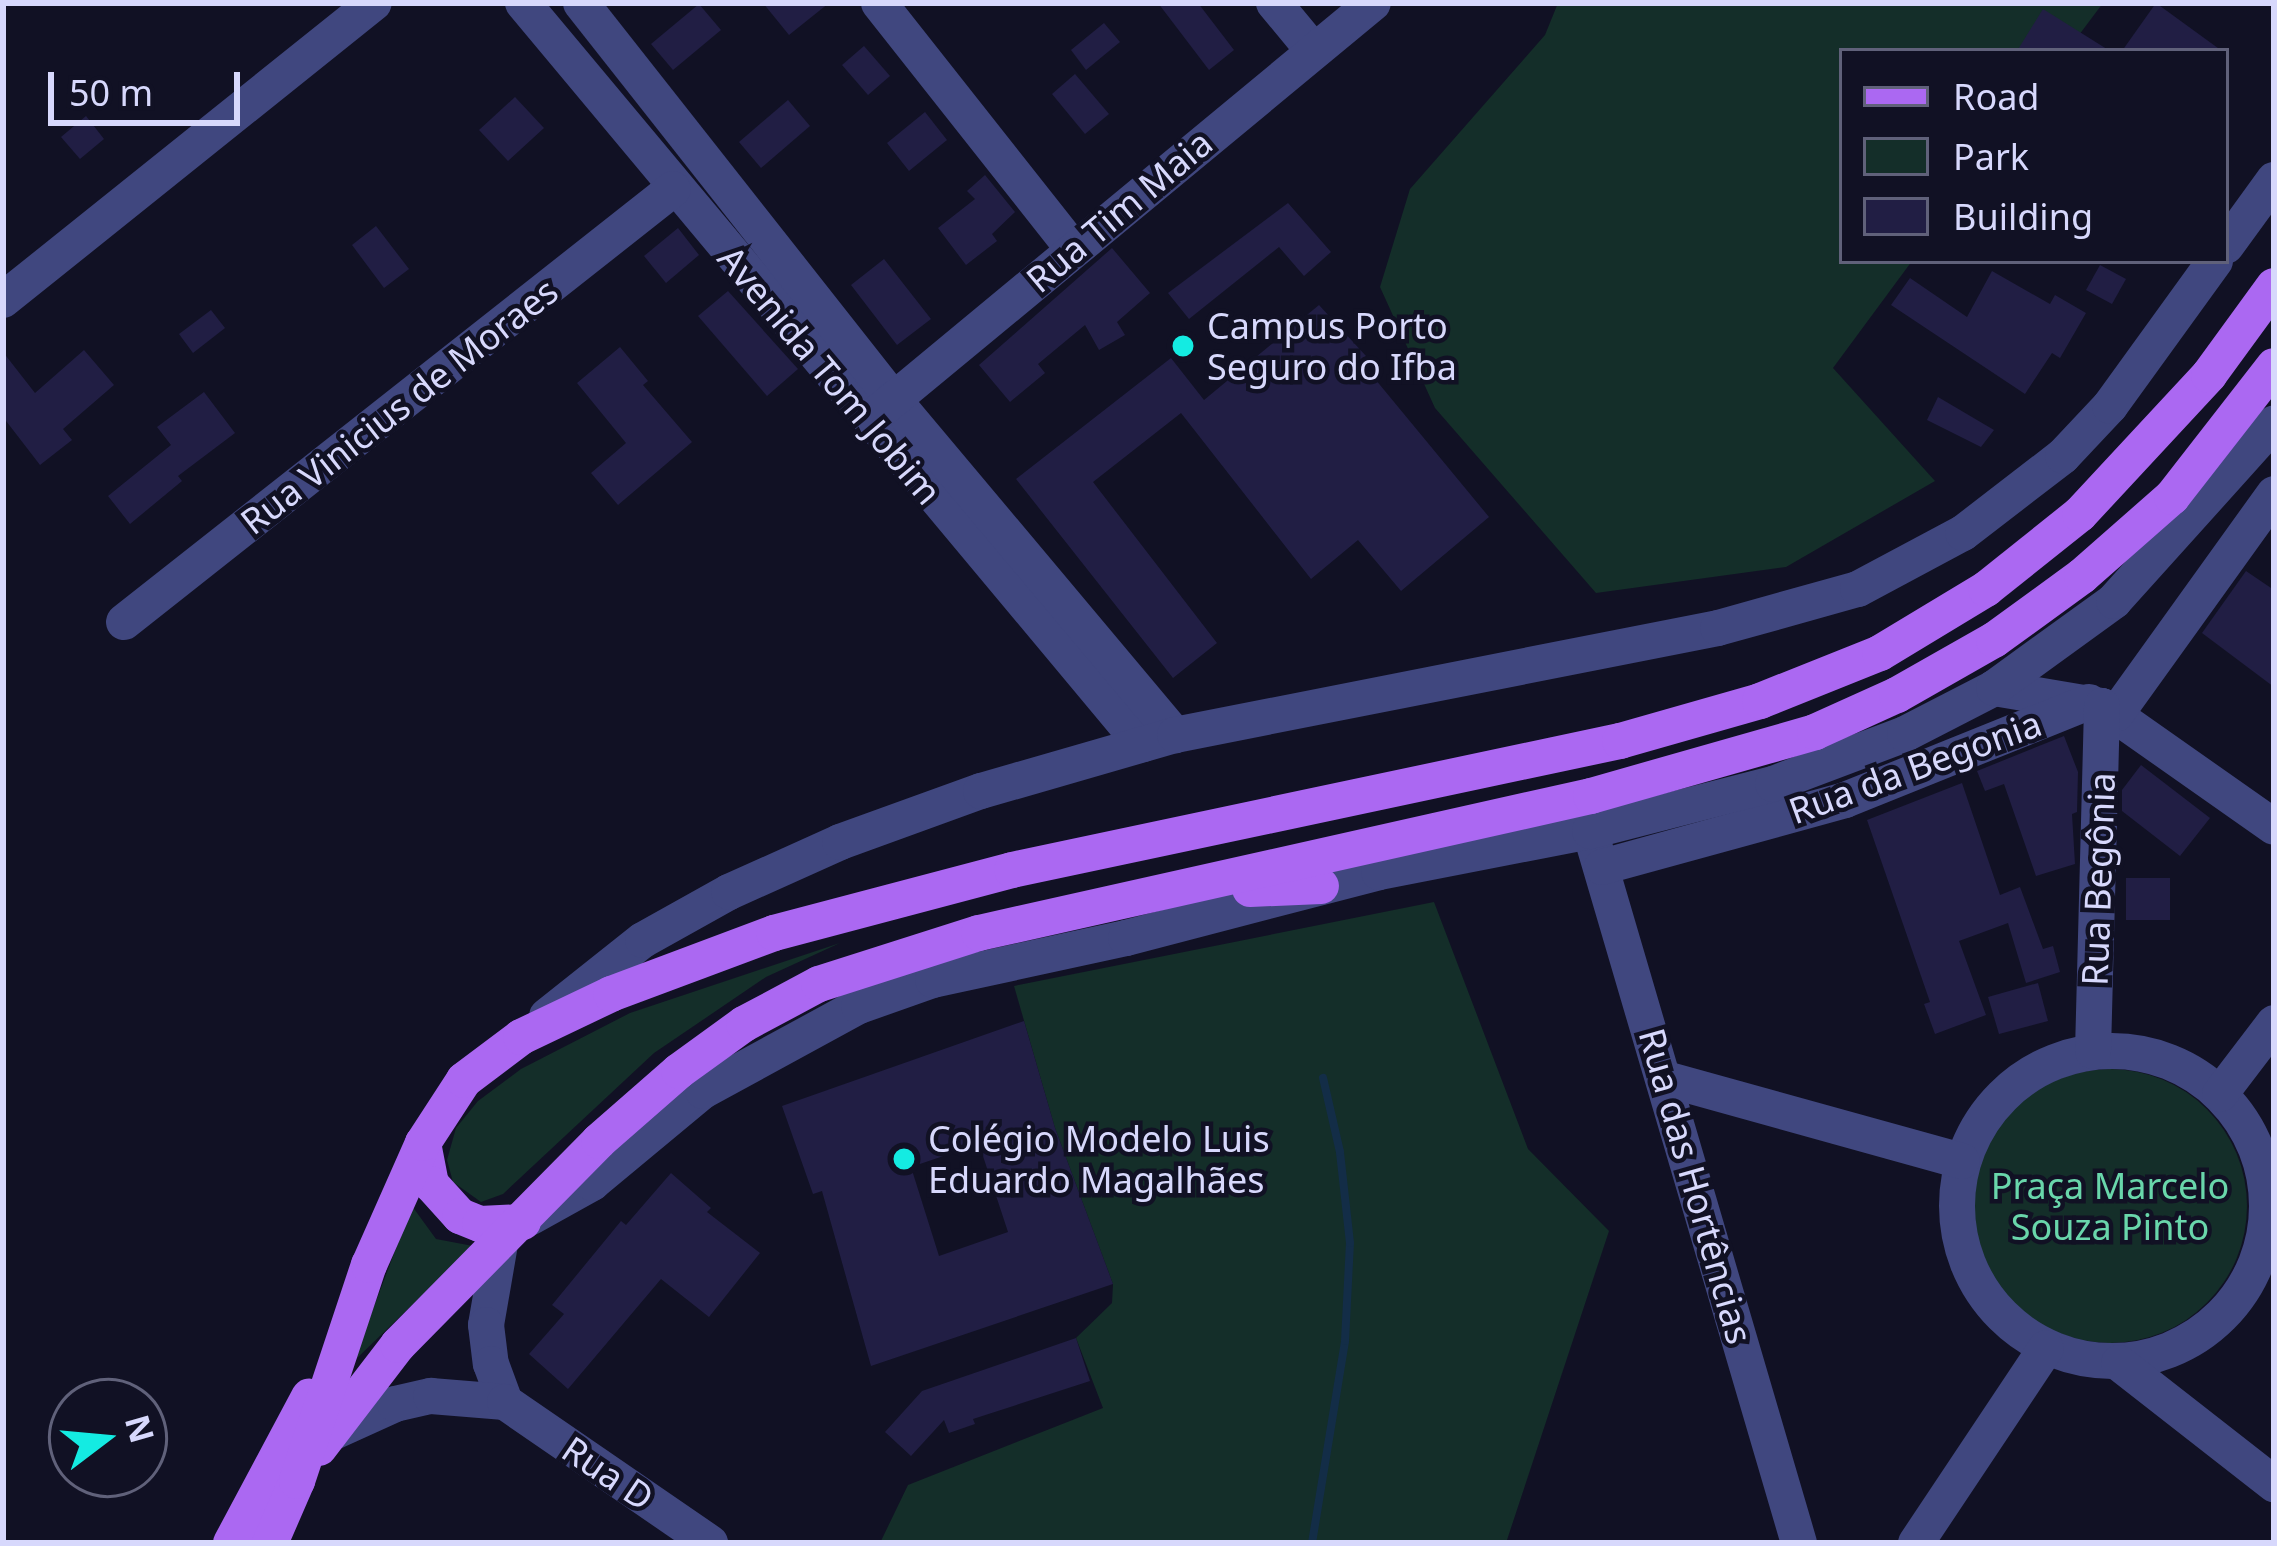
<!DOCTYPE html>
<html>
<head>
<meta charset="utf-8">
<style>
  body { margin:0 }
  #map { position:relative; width:2277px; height:1546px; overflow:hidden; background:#111124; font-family:"Noto Sans",sans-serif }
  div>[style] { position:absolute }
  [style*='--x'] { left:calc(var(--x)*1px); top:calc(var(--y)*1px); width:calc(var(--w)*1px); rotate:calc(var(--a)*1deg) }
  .green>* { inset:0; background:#142e29 }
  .round { border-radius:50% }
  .stream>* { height:8px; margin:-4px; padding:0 4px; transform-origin:4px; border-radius:4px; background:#132d47 }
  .building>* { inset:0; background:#211e44 }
  .minor>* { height:36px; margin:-18px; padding:0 18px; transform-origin:18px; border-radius:18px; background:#40477f }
  .minor>.ring { margin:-18px; padding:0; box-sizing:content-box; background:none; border:36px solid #40477f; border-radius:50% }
  .major>* { height:36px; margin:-18px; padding:0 18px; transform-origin:18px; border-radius:18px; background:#ab68f2 }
  .dots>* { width:33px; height:33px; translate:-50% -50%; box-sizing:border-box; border:6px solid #111124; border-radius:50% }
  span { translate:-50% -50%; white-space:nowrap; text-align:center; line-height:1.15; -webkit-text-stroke:9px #111124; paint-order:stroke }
  .street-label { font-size:36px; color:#d7d8fc }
  .poi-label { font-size:36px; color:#d7d8fc }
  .left { translate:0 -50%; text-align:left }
  .park-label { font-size:36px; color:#69d6ab }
  .frame { position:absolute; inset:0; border:6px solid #d7d8fc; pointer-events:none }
  .legend { position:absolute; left:1839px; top:48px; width:390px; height:216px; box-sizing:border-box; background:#111124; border:3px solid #60617a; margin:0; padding:15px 21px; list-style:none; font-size:36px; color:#d7d8fc }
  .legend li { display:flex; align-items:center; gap:24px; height:60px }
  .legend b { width:60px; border:3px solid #60617a }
  .north { position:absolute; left:48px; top:1378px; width:120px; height:120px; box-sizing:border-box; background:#111124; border:3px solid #60617a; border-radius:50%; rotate:74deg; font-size:33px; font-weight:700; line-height:48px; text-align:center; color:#d7d8fc }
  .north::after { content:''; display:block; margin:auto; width:42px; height:54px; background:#14ebe2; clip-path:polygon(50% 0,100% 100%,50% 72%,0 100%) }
  .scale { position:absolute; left:48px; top:72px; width:192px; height:54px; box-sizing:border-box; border:6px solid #d7d8fc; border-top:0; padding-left:15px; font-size:36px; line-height:42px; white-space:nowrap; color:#d7d8fc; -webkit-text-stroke:9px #111124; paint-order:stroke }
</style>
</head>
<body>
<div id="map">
  <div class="green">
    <i style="clip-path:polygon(1558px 3px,2103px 3px,2067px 51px,1842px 51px,1842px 261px,1912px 261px,1833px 368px,1935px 481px,1786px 567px,1596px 593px,1435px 408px,1380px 287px,1410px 189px,1545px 35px)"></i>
    <i style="clip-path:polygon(1434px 902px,1528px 1149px,1609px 1231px,1506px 1543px,880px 1543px,908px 1485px,1103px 1408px,1076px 1338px,1112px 1303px,1113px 1284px,1055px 1128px,1014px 986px)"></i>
    <i style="clip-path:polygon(840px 943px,766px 977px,654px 1053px,503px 1194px,481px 1202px,453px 1182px,447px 1160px,456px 1128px,478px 1101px,521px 1069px,630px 1013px)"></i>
    <i class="round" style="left:1973px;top:1069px;width:274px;height:274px"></i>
    <i style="clip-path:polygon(412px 1206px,436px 1239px,473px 1246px,353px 1362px)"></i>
  </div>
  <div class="stream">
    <i style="--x:1312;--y:1543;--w:205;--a:-80.7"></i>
    <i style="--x:1345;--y:1341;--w:98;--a:-87.1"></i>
    <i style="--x:1350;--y:1243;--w:92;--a:-96.3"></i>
    <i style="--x:1340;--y:1152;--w:76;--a:-102.9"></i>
  </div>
  <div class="building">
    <i style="clip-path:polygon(763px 3px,829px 3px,789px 35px)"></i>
    <i style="clip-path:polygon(1158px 3px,1198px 3px,1234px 50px,1209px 70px)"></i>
    <i style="clip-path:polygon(2156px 3px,2222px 51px,2122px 51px)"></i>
    <i style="clip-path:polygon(699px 4px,721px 30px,673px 70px,651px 44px)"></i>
    <i style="clip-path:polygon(2043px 9px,2110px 51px,2017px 51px)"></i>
    <i style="clip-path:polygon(1104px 23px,1120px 42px,1086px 70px,1071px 50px)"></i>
    <i style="clip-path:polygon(864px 46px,890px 76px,868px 95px,842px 65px)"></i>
    <i style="clip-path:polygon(1075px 74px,1109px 114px,1085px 134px,1052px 94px)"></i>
    <i style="clip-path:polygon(515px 97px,544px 128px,508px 161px,479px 130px)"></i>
    <i style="clip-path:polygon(788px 100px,810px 126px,761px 168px,739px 142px)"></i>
    <i style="clip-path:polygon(925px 112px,947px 140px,909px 171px,887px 143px)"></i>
    <i style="clip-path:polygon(86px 116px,104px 139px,80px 159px,61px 137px)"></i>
    <i style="clip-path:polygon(985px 175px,1015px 212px,992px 234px,997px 241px,966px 265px,938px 228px,975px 199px,967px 191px)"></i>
    <i style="clip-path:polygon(1288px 203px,1331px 252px,1304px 276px,1279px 247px,1189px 319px,1168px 293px)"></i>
    <i style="clip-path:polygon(376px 226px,409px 269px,384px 288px,352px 245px)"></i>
    <i style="clip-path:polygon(678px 228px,699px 255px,666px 283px,644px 256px)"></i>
    <i style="clip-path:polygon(1112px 248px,1150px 293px,1117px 322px,1125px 335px,1099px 350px,1085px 325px,1038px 364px,1045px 373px,1010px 402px,979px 365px)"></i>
    <i style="clip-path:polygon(884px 259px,931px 319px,897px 345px,851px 285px)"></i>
    <i style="clip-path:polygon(2100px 265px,2126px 279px,2112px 304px,2086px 290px)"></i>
    <i style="clip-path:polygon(1992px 271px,2050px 304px,2055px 295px,2086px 313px,2060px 358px,2052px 353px,2025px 394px,1891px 305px,1910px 278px,1967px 317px)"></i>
    <i style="clip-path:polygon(728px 291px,798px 369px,767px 396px,698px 316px)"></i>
    <i style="clip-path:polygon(1319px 305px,1366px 356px,1361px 362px,1489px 517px,1401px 591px,1358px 540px,1311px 579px,1181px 413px,1093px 482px,1217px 643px,1173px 678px,1016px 479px,1171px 358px,1204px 400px)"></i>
    <i style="clip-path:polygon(211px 310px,225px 328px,193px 353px,179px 334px)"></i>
    <i style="clip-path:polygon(620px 347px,648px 381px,643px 385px,692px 442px,618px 505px,591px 473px,626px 443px,577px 383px)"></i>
    <i style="clip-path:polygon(84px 350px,114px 385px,63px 429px,72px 440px,40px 465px,3px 417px,3px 352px,35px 393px)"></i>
    <i style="clip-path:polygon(204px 392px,235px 433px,178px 476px,182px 481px,130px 524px,108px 496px,171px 445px,157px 427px)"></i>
    <i style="clip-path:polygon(1938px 397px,1994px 430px,1981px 447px,1927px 420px)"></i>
    <i style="clip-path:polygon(2246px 571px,2274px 590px,2274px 687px,2202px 633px)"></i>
    <i style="clip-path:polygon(2064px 736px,2078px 772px,2077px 812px,2072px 814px,2075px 864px,2036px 876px,2004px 784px,1985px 791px,1977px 771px)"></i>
    <i style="clip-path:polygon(2141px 765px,2210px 818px,2180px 856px,2122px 811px,2122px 790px)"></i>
    <i style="clip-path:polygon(1962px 783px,2000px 895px,2020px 887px,2043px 949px,2053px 946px,2060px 972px,2026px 983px,2008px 923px,1959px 941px,1986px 1015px,1935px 1034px,1924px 1004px,1930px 1002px,1867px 820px)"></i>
    <i style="clip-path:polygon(2126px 878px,2170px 878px,2170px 920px,2126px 920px)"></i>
    <i style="clip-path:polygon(2038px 983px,2048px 1021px,1999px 1034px,1988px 997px)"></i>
    <i style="clip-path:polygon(evenodd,1024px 1021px,1055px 1128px,1113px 1284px,871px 1366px,822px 1191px,813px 1194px,782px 1106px,1024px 1021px,979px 1144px,1008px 1232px,939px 1256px,911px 1167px,979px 1144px)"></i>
    <i style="clip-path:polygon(671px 1173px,711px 1208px,707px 1212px,760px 1253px,709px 1317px,661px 1279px,568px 1389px,529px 1354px,564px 1314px,552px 1305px,621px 1221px,626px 1225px)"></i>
    <i style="clip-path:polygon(1076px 1338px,1090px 1381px,973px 1419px,975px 1424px,949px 1433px,944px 1420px,911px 1456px,885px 1432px,922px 1391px)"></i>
  </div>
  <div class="minor">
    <i style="--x:523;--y:3;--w:966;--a:50.13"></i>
    <i style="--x:581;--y:3;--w:504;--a:51.77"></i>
    <i style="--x:893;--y:399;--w:439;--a:50"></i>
    <i style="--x:879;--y:3;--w:313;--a:51.7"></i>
    <i style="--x:1274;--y:3;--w:61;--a:50.3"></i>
    <i style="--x:2226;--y:246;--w:82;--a:-54"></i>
    <i style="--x:3;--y:300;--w:475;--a:-38.7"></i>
    <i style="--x:875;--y:415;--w:646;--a:-39.6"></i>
    <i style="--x:124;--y:622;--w:699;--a:-38.26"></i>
    <i style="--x:1994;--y:688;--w:109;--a:9.5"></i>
    <i style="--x:2102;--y:706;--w:210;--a:35.1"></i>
    <i style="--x:2116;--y:714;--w:271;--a:-54.3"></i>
    <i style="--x:1590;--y:831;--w:742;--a:73.64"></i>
    <i style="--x:1602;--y:867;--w:252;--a:-15.4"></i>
    <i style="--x:1845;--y:800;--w:263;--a:-21.9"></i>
    <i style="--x:547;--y:1016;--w:122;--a:-38.4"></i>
    <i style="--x:643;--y:940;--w:98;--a:-29.2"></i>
    <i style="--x:729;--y:892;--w:122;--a:-24.2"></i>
    <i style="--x:840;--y:842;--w:150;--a:-19.9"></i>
    <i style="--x:981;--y:791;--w:202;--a:-16.1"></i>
    <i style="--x:1175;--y:735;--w:553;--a:-11.15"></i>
    <i style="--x:1718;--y:628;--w:145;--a:-15.6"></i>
    <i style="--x:1858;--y:589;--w:119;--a:-28.1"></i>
    <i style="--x:1963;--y:533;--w:126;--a:-37.6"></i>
    <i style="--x:2063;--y:456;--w:69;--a:-46.8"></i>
    <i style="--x:2110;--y:406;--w:179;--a:-54.1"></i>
    <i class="ring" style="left:1957px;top:1051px;width:274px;height:274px"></i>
    <i style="--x:2093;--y:1051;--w:345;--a:-88.5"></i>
    <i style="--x:1666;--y:1079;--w:307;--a:15.5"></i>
    <i style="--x:2220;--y:1094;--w:89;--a:-52.7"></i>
    <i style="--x:531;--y:1217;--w:70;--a:-29.1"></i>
    <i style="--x:592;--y:1183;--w:144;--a:-39.7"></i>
    <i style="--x:703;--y:1091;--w:178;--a:-28.6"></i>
    <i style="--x:859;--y:1006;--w:78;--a:-19.4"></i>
    <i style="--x:933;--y:980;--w:198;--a:-12.3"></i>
    <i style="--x:1126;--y:938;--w:261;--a:-14.6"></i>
    <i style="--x:1379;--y:872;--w:215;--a:-11"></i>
    <i style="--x:1590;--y:831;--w:189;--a:-14.4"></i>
    <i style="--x:1773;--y:784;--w:141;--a:-20.7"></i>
    <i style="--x:1905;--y:734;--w:100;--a:-27.3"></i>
    <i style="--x:1994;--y:688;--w:148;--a:-35.9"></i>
    <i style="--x:2114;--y:601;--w:239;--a:-48"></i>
    <i style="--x:500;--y:1244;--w:82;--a:99.8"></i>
    <i style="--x:486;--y:1325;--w:39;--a:83"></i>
    <i style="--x:491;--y:1364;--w:40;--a:69.8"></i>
    <i style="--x:2119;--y:1363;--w:197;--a:38"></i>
    <i style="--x:329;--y:1434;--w:72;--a:-24.4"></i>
    <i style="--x:395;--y:1404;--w:37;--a:-13"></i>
    <i style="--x:431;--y:1396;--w:74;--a:4.6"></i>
    <i style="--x:505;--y:1402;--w:249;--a:34.5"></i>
    <i style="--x:1916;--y:1543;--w:234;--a:-56.3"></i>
  </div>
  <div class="major">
    <i style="--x:1250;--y:889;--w:71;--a:-2.4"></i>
    <i style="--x:423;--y:1143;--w:42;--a:79"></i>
    <i style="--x:431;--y:1184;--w:43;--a:47.8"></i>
    <i style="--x:460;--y:1216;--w:22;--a:22"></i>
    <i style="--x:480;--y:1224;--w:43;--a:-2.7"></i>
    <i style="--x:319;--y:1448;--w:130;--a:-52.5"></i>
    <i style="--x:398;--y:1345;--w:286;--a:-45.4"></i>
    <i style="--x:599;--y:1141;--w:106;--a:-41.2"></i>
    <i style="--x:679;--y:1071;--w:80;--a:-35.9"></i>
    <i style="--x:744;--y:1024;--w:85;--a:-28.1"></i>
    <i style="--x:819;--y:984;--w:168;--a:-17.7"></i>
    <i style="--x:979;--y:933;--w:627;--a:-12.62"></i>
    <i style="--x:1591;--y:796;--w:233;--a:-15.9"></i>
    <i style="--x:1815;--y:732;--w:90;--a:-24.3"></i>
    <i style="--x:1897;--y:695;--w:112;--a:-29.6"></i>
    <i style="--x:1994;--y:640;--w:109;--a:-36"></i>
    <i style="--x:2082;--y:576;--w:120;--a:-41.3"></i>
    <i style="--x:2172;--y:497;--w:166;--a:-52.1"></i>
    <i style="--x:231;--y:1543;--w:166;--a:-61.9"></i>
    <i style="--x:270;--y:1543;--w:68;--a:-66.5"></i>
    <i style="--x:297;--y:1481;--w:228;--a:-71.6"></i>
    <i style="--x:369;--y:1265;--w:133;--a:-66.1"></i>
    <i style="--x:423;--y:1143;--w:75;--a:-56.9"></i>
    <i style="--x:464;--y:1080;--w:71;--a:-37"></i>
    <i style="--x:521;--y:1037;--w:100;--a:-25.5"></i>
    <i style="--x:611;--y:994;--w:174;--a:-20.5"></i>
    <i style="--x:774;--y:933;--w:246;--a:-14.8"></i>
    <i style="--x:1012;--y:870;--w:622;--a:-11.98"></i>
    <i style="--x:1620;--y:741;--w:146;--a:-15.9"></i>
    <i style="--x:1760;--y:701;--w:129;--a:-21.8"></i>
    <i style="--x:1880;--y:653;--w:124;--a:-31.1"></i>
    <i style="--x:1986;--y:589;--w:120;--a:-38.6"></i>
    <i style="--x:2080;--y:514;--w:190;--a:-47.1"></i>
    <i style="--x:2209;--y:375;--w:110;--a:-53.9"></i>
  </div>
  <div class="dots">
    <i style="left:1183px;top:346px;background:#14ebe2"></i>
    <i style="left:904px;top:1159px;background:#14ebe2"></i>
  </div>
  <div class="street-label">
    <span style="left:1119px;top:211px;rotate:-40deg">Rua Tim Maia</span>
    <span style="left:830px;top:375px;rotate:50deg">Avenida Tom Jobim</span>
    <span style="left:399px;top:406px;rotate:-38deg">Rua Vinicius de Moraes</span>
    <span style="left:1915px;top:767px;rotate:-20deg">Rua da Begonia</span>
    <span style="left:2098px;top:879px;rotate:-88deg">Rua Begônia</span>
    <span style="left:1696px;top:1186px;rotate:74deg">Rua das Hortências</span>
    <span style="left:608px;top:1473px;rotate:34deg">Rua D</span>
  </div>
  <div class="poi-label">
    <span class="left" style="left:1207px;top:346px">Campus Porto<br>Seguro do Ifba</span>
    <span class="left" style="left:928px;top:1159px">Colégio Modelo Luis<br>Eduardo Magalhães</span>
  </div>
  <div class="park-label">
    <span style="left:2110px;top:1206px">Praça Marcelo<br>Souza Pinto</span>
  </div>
  <div class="frame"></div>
  <ul class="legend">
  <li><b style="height:15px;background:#ab68f2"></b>Road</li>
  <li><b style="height:33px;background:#142e29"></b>Park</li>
  <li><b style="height:33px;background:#211e44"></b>Building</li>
  </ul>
  <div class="north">N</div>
  <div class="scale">50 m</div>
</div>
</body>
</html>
